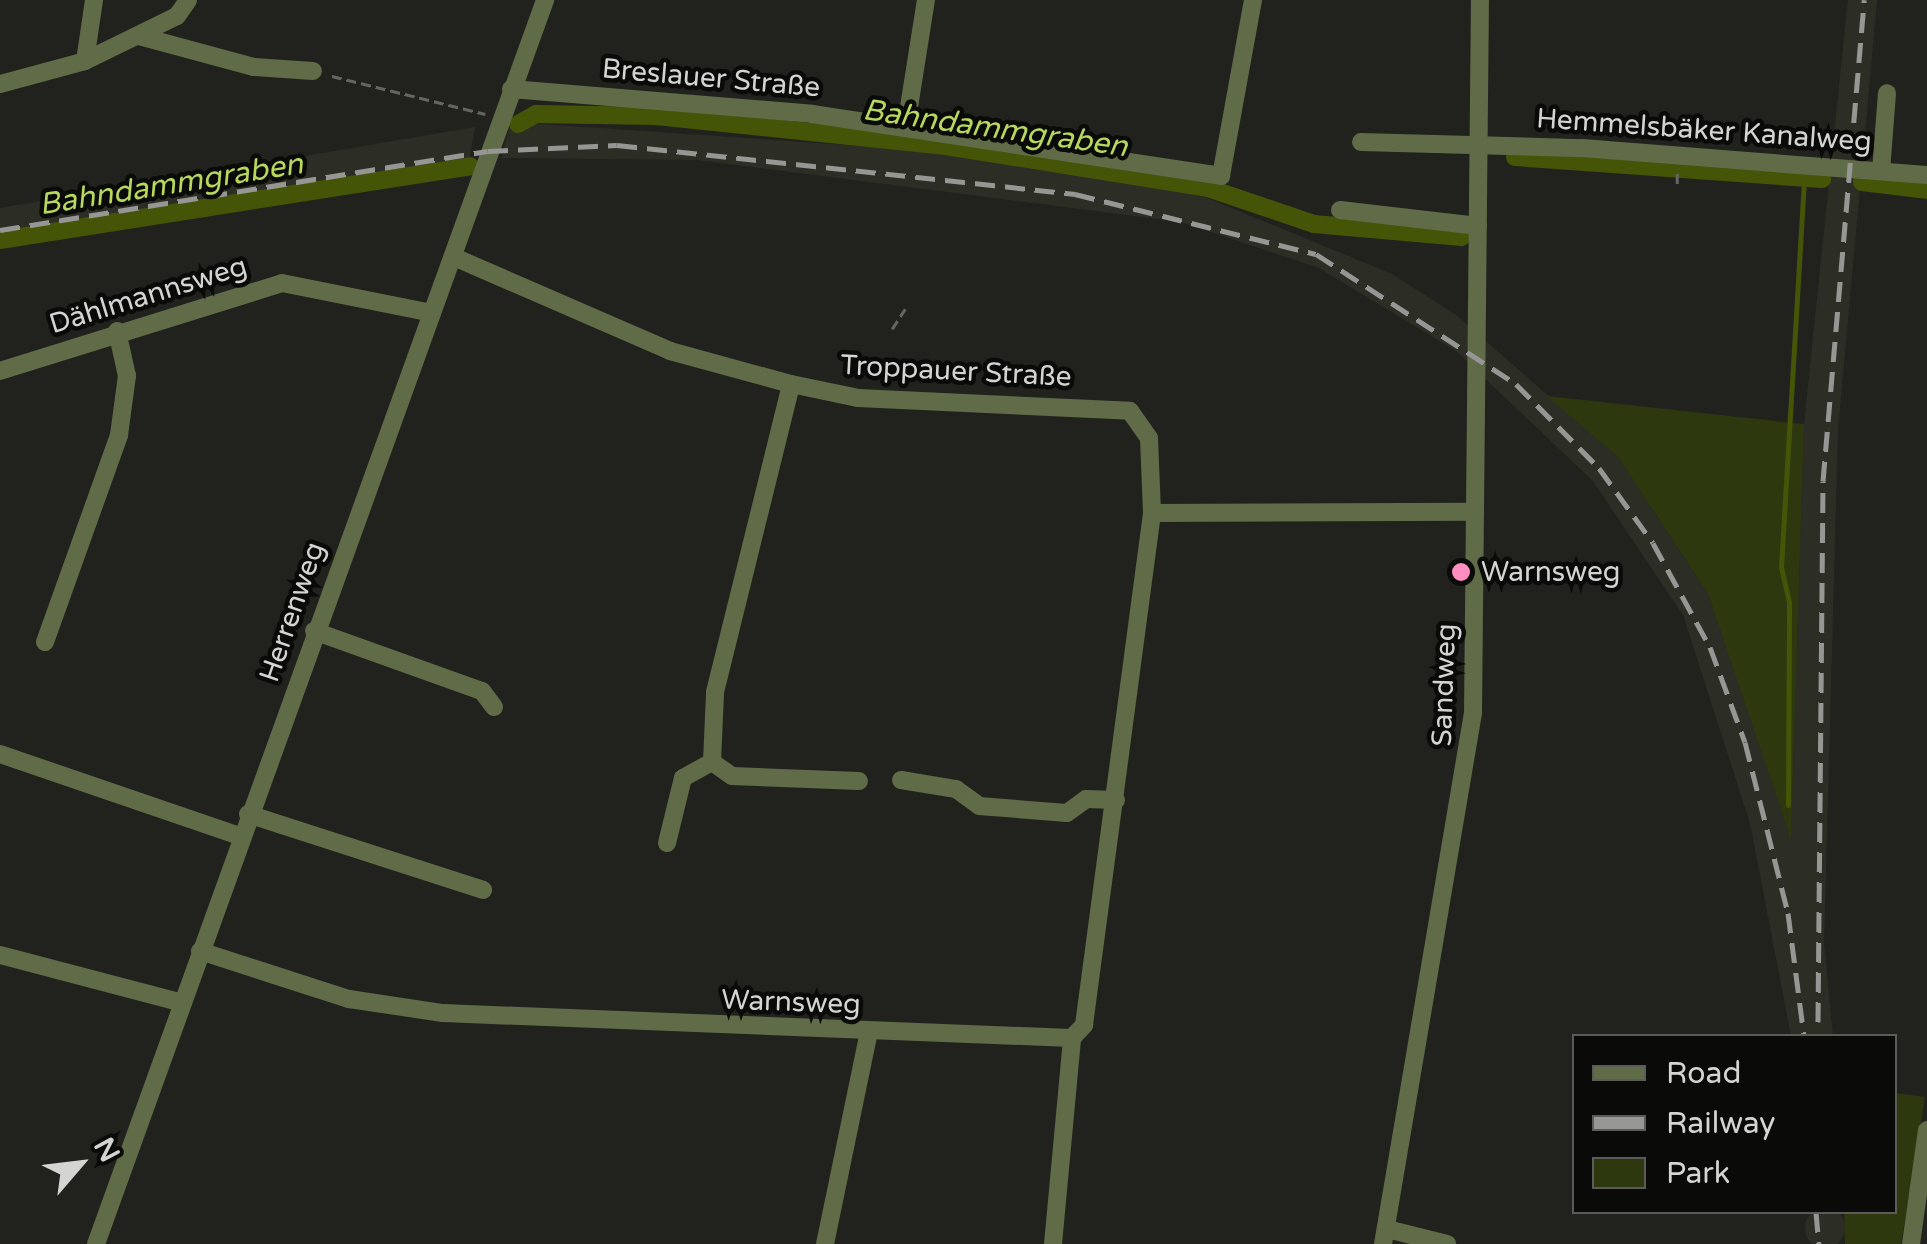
<!DOCTYPE html>
<html>
<head>
<meta charset="utf-8">
<style>
  body { margin:0 }
  #map { position:relative; width:1927px; height:1244px; overflow:hidden; background:#21221e; font-family:"Varela Round",sans-serif }
  div>[style] { position:absolute }
  [style*='--x'] { left:calc(var(--x)*1px); top:calc(var(--y)*1px); width:calc(var(--w)*1px); rotate:calc(var(--a)*1deg) }
  .built>* { inset:0; background:#2c2e26 }
  .round { border-radius:50% }
  .green>* { inset:0; background:#2d380e }
  .stream>* { height:5px; margin:-2.5px; padding:0 2.5px; transform-origin:2.5px; border-radius:2.5px; background:#445508 }
  .canal>* { height:18px; margin:-9px; padding:0 9px; transform-origin:9px; border-radius:9px; background:#445508 }
  .path>* { height:2.5px; margin-top:-1.25px; transform-origin:0; background:repeating-linear-gradient(90deg,#646561 0 10px,transparent 0 15px) }
  .minor>* { height:18px; margin:-9px; padding:0 9px; transform-origin:9px; border-radius:9px; background:#606b47 }
  .rail>* { height:5px; margin-top:-2.5px; transform-origin:0; background:repeating-linear-gradient(90deg,#969794 0 20px,transparent 0 30px) }
  .dots>* { width:28px; height:28px; translate:-50% -50%; box-sizing:border-box; border:5px solid #0a0b09; border-radius:50% }
  span { translate:-50% -50%; white-space:nowrap; text-align:center; line-height:1.15; -webkit-text-stroke:9px #0a0b09; paint-order:stroke }
  .street-label { font-size:28px; color:#d4d5d2 }
  .poi-label { font-size:28px; color:#d4d5d2 }
  .left { translate:0 -50%; text-align:left }
  .water-label { font-size:30px; color:#b7d75e; font-style:italic }
  .legend { position:absolute; left:1572px; top:1034px; width:325px; height:180px; box-sizing:border-box; background:#0a0b09; border:2px solid #5b5c59; margin:0; padding:12px 18px; list-style:none; font-size:30px; color:#d4d5d2 }
  .legend li { display:flex; align-items:center; gap:20px; height:50px }
  .legend b { width:50px; border:2px solid #5b5c59 }
  .north { position:absolute; left:30px; top:1114px; width:100px; height:100px; -webkit-text-stroke:8px #0a0b09; paint-order:stroke; rotate:62deg; font-size:28px; font-weight:700; line-height:40px; text-align:center; color:#d4d5d2 }
  .north::after { content:''; display:block; margin:auto; width:35px; height:45px; background:#d4d5d2; clip-path:polygon(50% 0,100% 100%,50% 72%,0 100%) }
</style>
</head>
<body>
<div id="map">
  <div class="built">
    <i style="clip-path:polygon(1848px 0,1877px 0,1838px 429px,1824px 944px,1833px 1036px,1791px 1036px,1750px 823px,1683px 615px,1593px 481px,1456px 351px,1319px 268px,1181px 222px,698px 160px,501px 158px,511px 122px,978px 154px,1156px 177px,1392px 274px,1456px 315px,1618px 457px,1708px 594px,1791px 835px,1804px 424px)"></i>
    <i style="clip-path:polygon(475px 127px,467px 171px,0 247px,0 208px)"></i>
    <i class="round" style="left:1805px;top:1208px;width:40px;height:40px"></i>
  </div>
  <div class="green">
    <i style="clip-path:polygon(1547px 396px,1804px 424px,1791px 839px,1708px 594px,1618px 457px)"></i>
    <i style="clip-path:polygon(1895px 1093px,1925px 1097px,1901px 1244px,1845px 1244px,1844px 1212px,1894px 1212px)"></i>
  </div>
  <div class="stream">
    <i style="--x:1788;--y:805;--w:203;--a:-89.7"></i>
    <i style="--x:1789;--y:602;--w:36;--a:-103"></i>
    <i style="--x:1781;--y:567;--w:390;--a:-86.6"></i>
  </div>
  <div class="canal">
    <i style="--x:518;--y:124;--w:21;--a:-29"></i>
    <i style="--x:536;--y:114;--w:120;--a:1"></i>
    <i style="--x:656;--y:116;--w:292;--a:5.9"></i>
    <i style="--x:946;--y:146;--w:265;--a:9.1"></i>
    <i style="--x:1208;--y:188;--w:112;--a:18.8"></i>
    <i style="--x:1314;--y:224;--w:148;--a:5.1"></i>
    <i style="--x:1515;--y:157;--w:308;--a:4.1"></i>
    <i style="--x:1862;--y:182;--w:65;--a:7"></i>
    <i style="--x:0;--y:240;--w:476;--a:-8.9"></i>
  </div>
  <div class="path">
    <i style="--x:332;--y:76;--w:158;--a:13.9"></i>
    <i style="--x:1677;--y:184;--w:12;--a:-90"></i>
    <i style="--x:892;--y:329;--w:24;--a:-57"></i>
  </div>
  <div class="minor">
    <i style="--x:139;--y:36;--w:119;--a:15.1"></i>
    <i style="--x:254;--y:67;--w:59;--a:3.9"></i>
    <i style="--x:85;--y:61;--w:62;--a:-81.6"></i>
    <i style="--x:0;--y:84;--w:88;--a:-15.1"></i>
    <i style="--x:85;--y:61;--w:102;--a:-26.1"></i>
    <i style="--x:177;--y:16;--w:19;--a:-55"></i>
    <i style="--x:511;--y:89;--w:302;--a:4.7"></i>
    <i style="--x:812;--y:114;--w:414;--a:8.6"></i>
    <i style="--x:1221;--y:176;--w:179;--a:-79.7"></i>
    <i style="--x:906;--y:126;--w:128;--a:-81"></i>
    <i style="--x:1361;--y:142;--w:221;--a:1.6"></i>
    <i style="--x:1582;--y:148;--w:346;--a:4.5"></i>
    <i style="--x:1881;--y:171;--w:78;--a:-85.6"></i>
    <i style="--x:1340;--y:210;--w:139;--a:6.6"></i>
    <i style="--x:454;--y:257;--w:236;--a:23.5"></i>
    <i style="--x:670;--y:351;--w:125;--a:15.3"></i>
    <i style="--x:791;--y:384;--w:68;--a:11.8"></i>
    <i style="--x:858;--y:398;--w:272;--a:2.7"></i>
    <i style="--x:1130;--y:411;--w:33;--a:55"></i>
    <i style="--x:1149;--y:438;--w:75;--a:87.7"></i>
    <i style="--x:0;--y:371;--w:295;--a:-17.3"></i>
    <i style="--x:282;--y:283;--w:153;--a:11.3"></i>
    <i style="--x:314;--y:631;--w:178;--a:19.7"></i>
    <i style="--x:482;--y:691;--w:20;--a:53"></i>
    <i style="--x:45;--y:642;--w:220;--a:-70.3"></i>
    <i style="--x:119;--y:435;--w:60;--a:-82.3"></i>
    <i style="--x:127;--y:376;--w:46;--a:-102.5"></i>
    <i style="--x:0;--y:754;--w:254;--a:18.9"></i>
    <i style="--x:712;--y:762;--w:70;--a:-87.5"></i>
    <i style="--x:715;--y:692;--w:317;--a:-76.1"></i>
    <i style="--x:901;--y:780;--w:56;--a:9.3"></i>
    <i style="--x:956;--y:789;--w:29;--a:36"></i>
    <i style="--x:979;--y:806;--w:88;--a:4.5"></i>
    <i style="--x:1067;--y:813;--w:24;--a:-36"></i>
    <i style="--x:1086;--y:799;--w:30;--a:2"></i>
    <i style="--x:248;--y:814;--w:247;--a:17.9"></i>
    <i style="--x:667;--y:843;--w:67;--a:-76.2"></i>
    <i style="--x:683;--y:778;--w:33;--a:-29"></i>
    <i style="--x:712;--y:762;--w:24;--a:35"></i>
    <i style="--x:732;--y:776;--w:127;--a:2.3"></i>
    <i style="--x:200;--y:951;--w:157;--a:17.9"></i>
    <i style="--x:349;--y:999;--w:95;--a:8.5"></i>
    <i style="--x:443;--y:1013;--w:629;--a:2.28"></i>
    <i style="--x:1072;--y:1038;--w:18;--a:-47"></i>
    <i style="--x:1084;--y:1025;--w:516;--a:-82.43"></i>
    <i style="--x:1152;--y:513;--w:323;--a:-0.2"></i>
    <i style="--x:0;--y:955;--w:189;--a:14.7"></i>
    <i style="--x:1387;--y:1229;--w:62;--a:14"></i>
    <i style="--x:96;--y:1244;--w:1323;--a:-70.15"></i>
    <i style="--x:825;--y:1244;--w:217;--a:-78.3"></i>
    <i style="--x:1053;--y:1244;--w:207;--a:-84.7"></i>
    <i style="--x:1383;--y:1244;--w:539;--a:-80.38"></i>
    <i style="--x:1473;--y:713;--w:713;--a:-89.44"></i>
    <i style="--x:1911;--y:1244;--w:115;--a:-82"></i>
  </div>
  <div class="rail">
    <i style="--x:0;--y:230;--w:494;--a:-9.2"></i>
    <i style="--x:488;--y:151;--w:129;--a:-2.7"></i>
    <i style="--x:617;--y:145;--w:461;--a:6.1"></i>
    <i style="--x:1075;--y:194;--w:248;--a:14"></i>
    <i style="--x:1316;--y:254;--w:239;--a:33"></i>
    <i style="--x:1516;--y:384;--w:118;--a:45.3"></i>
    <i style="--x:1599;--y:468;--w:92;--a:54.2"></i>
    <i style="--x:1653;--y:543;--w:119;--a:61.3"></i>
    <i style="--x:1710;--y:647;--w:101;--a:69.8"></i>
    <i style="--x:1745;--y:742;--w:176;--a:75.9"></i>
    <i style="--x:1788;--y:913;--w:124;--a:82.6"></i>
    <i style="--x:1818;--y:1022;--w:541;--a:-89.47"></i>
    <i style="--x:1823;--y:481;--w:483;--a:-85.1"></i>
    <i style="--x:1816;--y:1212;--w:32;--a:85"></i>
  </div>
  <div class="dots">
    <i style="left:1461px;top:572px;background:#fd8ebf"></i>
  </div>
  <div class="street-label">
    <span style="left:711px;top:78px;rotate:5deg">Breslauer Straße</span>
    <span style="left:1704px;top:130px;rotate:4deg">Hemmelsbäker Kanalweg</span>
    <span style="left:148px;top:295px;rotate:-17deg">Dählmannsweg</span>
    <span style="left:956px;top:371px;rotate:3deg">Troppauer Straße</span>
    <span style="left:292px;top:612px;rotate:-71deg">Herrenweg</span>
    <span style="left:1444px;top:685px;rotate:-88deg">Sandweg</span>
    <span style="left:791px;top:1002px;rotate:2deg">Warnsweg</span>
  </div>
  <div class="poi-label">
    <span class="left" style="left:1481px;top:572px">Warnsweg</span>
  </div>
  <div class="water-label">
    <span style="left:995px;top:129px;rotate:8deg">Bahndammgraben</span>
    <span style="left:171px;top:185px;rotate:-9deg">Bahndammgraben</span>
  </div>
  <ul class="legend">
  <li><b style="height:12px;background:#606b47"></b>Road</li>
  <li><b style="height:12px;background:#969794"></b>Railway</li>
  <li><b style="height:28px;background:#2d380e"></b>Park</li>
  </ul>
  <div class="north">N</div>
</div>
</body>
</html>
